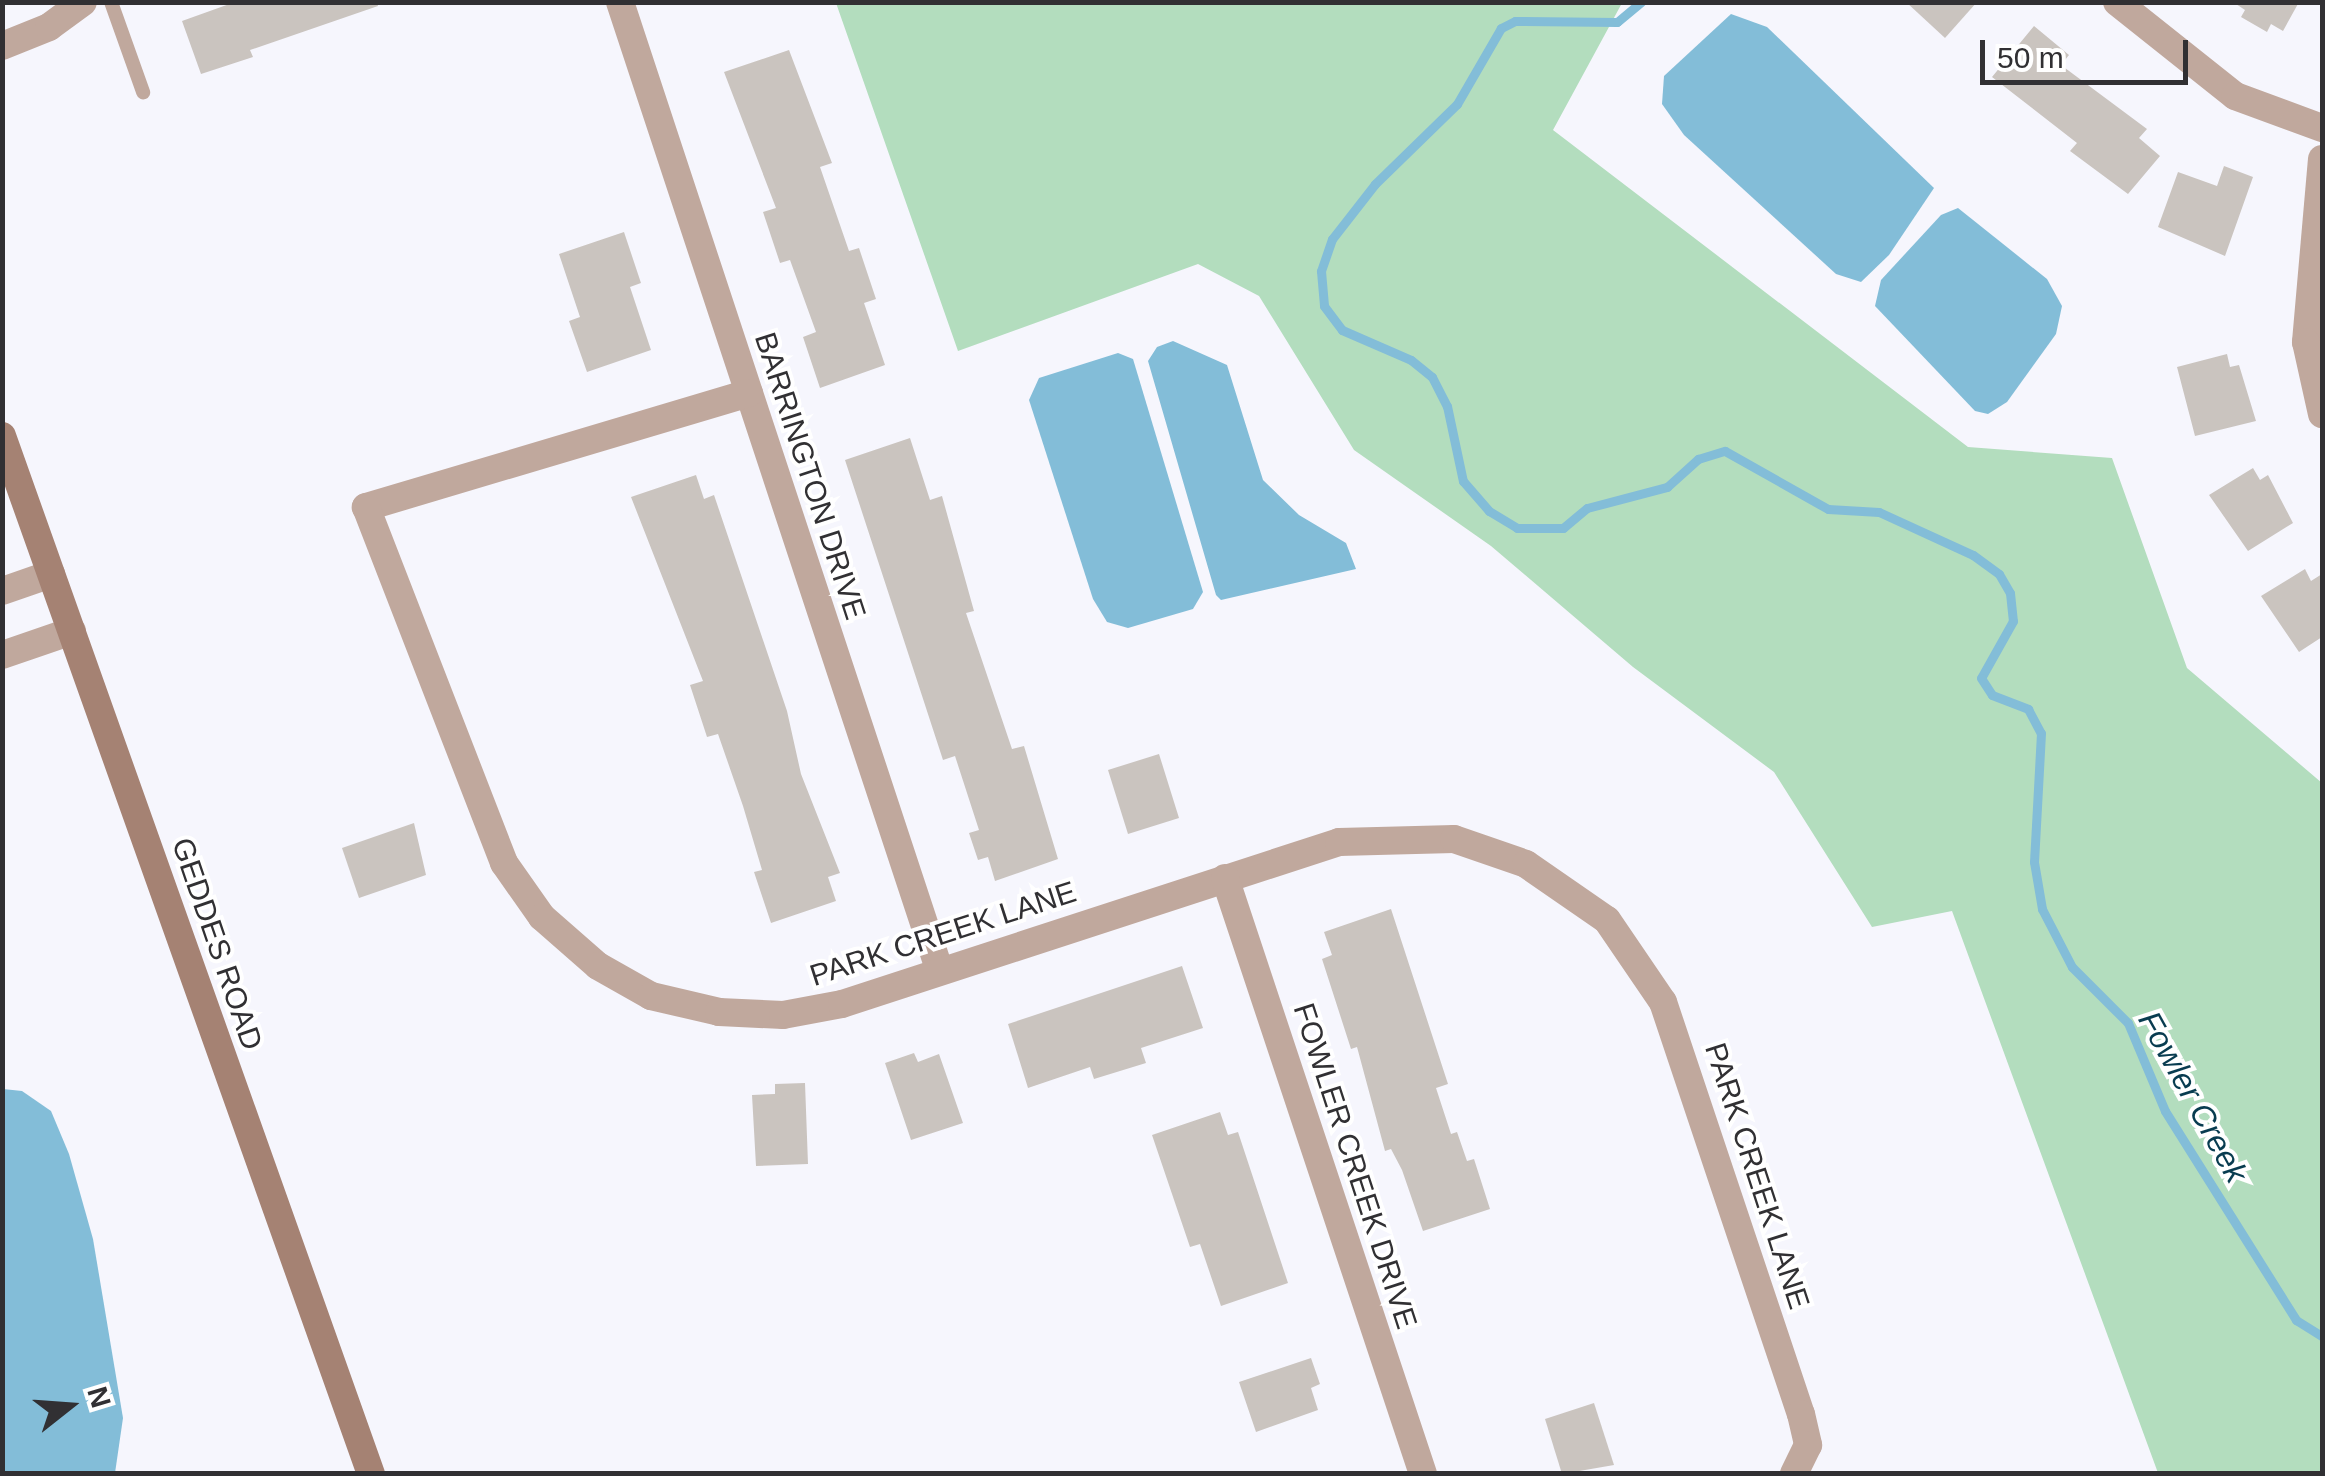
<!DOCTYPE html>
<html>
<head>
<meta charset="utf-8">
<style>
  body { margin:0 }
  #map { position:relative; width:2325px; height:1476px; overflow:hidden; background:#f6f6fd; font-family:Helvetica,sans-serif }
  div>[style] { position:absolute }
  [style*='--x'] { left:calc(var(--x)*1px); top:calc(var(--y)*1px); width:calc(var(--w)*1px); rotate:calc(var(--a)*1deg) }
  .green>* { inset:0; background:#b3ddbe }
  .water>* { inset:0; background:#83bdd8 }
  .stream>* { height:9px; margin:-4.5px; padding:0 4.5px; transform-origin:4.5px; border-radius:4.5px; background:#83bdd8 }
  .building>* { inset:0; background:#cac4bf }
  .service>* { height:14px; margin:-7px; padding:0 7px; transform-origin:7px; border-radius:7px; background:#c0a89d }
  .minor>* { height:28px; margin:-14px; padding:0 14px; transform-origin:14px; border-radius:14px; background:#c0a89d }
  .secondary>* { height:28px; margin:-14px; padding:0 14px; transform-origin:14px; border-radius:14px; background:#a58273 }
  span { translate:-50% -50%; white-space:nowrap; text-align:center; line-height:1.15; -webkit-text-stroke:8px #fff; paint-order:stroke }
  .street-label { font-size:30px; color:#313033 }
  .water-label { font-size:32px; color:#083c50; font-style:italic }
  .frame { position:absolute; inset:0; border:5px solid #313033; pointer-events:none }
  .north { position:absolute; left:20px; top:1356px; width:100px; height:100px; -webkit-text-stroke:8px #fff; paint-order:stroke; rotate:73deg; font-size:28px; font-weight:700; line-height:40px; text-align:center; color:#313033 }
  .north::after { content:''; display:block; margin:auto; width:35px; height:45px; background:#313033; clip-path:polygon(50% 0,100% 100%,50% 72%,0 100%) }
  .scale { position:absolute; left:1980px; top:40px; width:208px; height:45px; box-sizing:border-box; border:5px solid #313033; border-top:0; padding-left:12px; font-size:30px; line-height:35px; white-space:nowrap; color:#313033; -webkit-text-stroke:8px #fff; paint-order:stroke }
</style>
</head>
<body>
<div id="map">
  <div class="green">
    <i style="clip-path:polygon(836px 3px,1622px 3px,1553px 130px,1968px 447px,2112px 458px,2187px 668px,2322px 783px,2322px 1473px,2158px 1473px,1952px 911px,1872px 927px,1774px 772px,1633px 667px,1491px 546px,1354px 450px,1259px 296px,1198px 264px,958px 351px)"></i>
  </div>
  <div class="water">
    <i style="clip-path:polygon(1731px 14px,1767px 27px,1934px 188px,1889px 255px,1861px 282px,1836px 274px,1684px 135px,1662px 104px,1664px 76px)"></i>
    <i style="clip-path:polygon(1958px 208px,2047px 279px,2062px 306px,2056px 334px,2007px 402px,1988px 414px,1975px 411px,1875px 306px,1881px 280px,1941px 215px)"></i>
    <i style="clip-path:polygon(1173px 341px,1227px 365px,1263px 480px,1299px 515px,1346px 543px,1356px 569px,1221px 600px,1216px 595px,1148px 361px,1157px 347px)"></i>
    <i style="clip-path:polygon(1118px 353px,1133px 359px,1203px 592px,1193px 609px,1128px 628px,1107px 622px,1093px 599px,1029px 400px,1039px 378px)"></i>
    <i style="clip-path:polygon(3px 1089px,22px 1091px,51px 1111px,69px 1154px,93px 1239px,123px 1418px,115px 1473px,3px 1473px)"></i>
  </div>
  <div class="stream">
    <i style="--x:1641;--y:2;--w:31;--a:140"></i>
    <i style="--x:1617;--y:22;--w:102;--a:-179.4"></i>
    <i style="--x:1515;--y:21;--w:16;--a:153"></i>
    <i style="--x:1501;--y:28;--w:88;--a:120.1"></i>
    <i style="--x:1457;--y:104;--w:115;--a:135.7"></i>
    <i style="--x:1375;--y:184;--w:70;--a:128"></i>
    <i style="--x:1332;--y:239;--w:34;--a:109"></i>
    <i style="--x:1321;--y:271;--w:35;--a:85"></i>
    <i style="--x:1324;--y:306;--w:30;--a:53"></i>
    <i style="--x:1342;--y:330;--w:75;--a:23.5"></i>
    <i style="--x:1411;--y:360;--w:27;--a:39"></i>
    <i style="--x:1432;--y:377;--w:33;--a:63"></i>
    <i style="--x:1447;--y:406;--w:77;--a:78"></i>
    <i style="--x:1463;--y:481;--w:40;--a:49"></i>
    <i style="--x:1489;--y:511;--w:33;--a:31"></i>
    <i style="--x:1517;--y:528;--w:46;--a:0"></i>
    <i style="--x:1563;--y:528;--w:31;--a:-40"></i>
    <i style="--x:1587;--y:508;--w:83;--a:-14.7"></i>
    <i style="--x:1667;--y:487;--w:42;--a:-42.1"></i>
    <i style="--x:1698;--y:459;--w:28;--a:-17"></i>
    <i style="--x:1725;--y:451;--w:118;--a:29.4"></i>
    <i style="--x:1828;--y:509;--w:51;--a:3.4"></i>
    <i style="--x:1879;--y:512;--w:103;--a:24.6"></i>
    <i style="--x:1973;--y:555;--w:32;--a:36"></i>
    <i style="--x:1999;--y:574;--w:22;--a:60"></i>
    <i style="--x:2010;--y:593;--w:28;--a:84"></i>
    <i style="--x:2013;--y:621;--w:65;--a:119.3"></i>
    <i style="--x:1981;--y:678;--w:20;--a:57"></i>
    <i style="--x:1992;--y:695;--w:39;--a:21"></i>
    <i style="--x:2028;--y:709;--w:27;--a:62"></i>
    <i style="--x:2041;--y:733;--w:129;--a:93.1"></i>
    <i style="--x:2034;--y:862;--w:48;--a:80.3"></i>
    <i style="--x:2042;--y:909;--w:65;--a:62.7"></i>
    <i style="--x:2072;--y:967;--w:79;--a:45"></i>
    <i style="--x:2128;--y:1023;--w:95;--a:67.2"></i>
    <i style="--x:2165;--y:1111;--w:247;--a:57.9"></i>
    <i style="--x:2296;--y:1320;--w:31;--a:32"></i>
  </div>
  <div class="building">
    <i style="clip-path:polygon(235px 2px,377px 2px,378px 6px,250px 50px,253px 57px,201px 74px,182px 21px)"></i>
    <i style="clip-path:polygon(1906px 2px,1977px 2px,1945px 38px)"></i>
    <i style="clip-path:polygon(2233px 2px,2299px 2px,2283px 31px,2271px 24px,2267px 32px,2241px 17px,2245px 10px)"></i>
    <i style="clip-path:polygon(2034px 26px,2069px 55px,2061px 65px,2147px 129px,2139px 138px,2160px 156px,2128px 194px,2070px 151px,2077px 143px,1992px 77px)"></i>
    <i style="clip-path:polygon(789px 50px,832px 163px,820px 167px,849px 251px,859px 248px,876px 299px,864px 303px,885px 365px,820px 388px,803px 337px,816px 332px,790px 260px,780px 263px,763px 212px,776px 208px,724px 72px)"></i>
    <i style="clip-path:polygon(2224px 166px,2253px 177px,2225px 256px,2158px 227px,2178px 172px,2217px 186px)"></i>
    <i style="clip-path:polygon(624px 232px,641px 283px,630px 287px,651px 350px,587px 372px,569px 321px,580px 317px,559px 254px)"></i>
    <i style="clip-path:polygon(2227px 354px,2230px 367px,2239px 365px,2256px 421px,2195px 436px,2177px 367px)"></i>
    <i style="clip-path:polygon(910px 438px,930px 500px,942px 496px,974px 611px,966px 613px,1012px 749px,1024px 746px,1058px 859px,995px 881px,988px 857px,978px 860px,969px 833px,979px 830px,955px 756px,943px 760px,845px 460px)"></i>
    <i style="clip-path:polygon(2253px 468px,2260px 480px,2268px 475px,2293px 523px,2248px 551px,2209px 495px)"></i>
    <i style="clip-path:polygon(696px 475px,704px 499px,714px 495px,787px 711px,801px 774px,840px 873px,828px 877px,836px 901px,771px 923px,754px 872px,762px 870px,743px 806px,718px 734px,707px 737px,690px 685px,703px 681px,631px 497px)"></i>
    <i style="clip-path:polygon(2305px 569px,2311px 581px,2322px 574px,2322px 637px,2299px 652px,2261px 596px)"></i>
    <i style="clip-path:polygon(1159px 754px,1179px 818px,1128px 834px,1108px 770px)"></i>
    <i style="clip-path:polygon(414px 823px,426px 875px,359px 898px,342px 848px)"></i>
    <i style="clip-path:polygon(1391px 909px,1448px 1084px,1436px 1088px,1451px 1134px,1457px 1132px,1467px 1161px,1474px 1159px,1490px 1209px,1423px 1231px,1402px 1170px,1391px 1149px,1385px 1151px,1357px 1047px,1351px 1049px,1322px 959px,1332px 955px,1324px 932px)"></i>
    <i style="clip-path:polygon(1182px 966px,1203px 1028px,1141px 1048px,1146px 1063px,1094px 1079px,1090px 1067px,1028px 1088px,1008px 1024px)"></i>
    <i style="clip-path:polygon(914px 1053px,918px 1062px,939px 1054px,963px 1123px,911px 1140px,885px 1063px)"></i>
    <i style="clip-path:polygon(805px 1083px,808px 1164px,756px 1166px,752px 1095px,775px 1094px,775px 1084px)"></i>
    <i style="clip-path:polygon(1220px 1112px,1228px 1135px,1238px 1132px,1288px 1283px,1221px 1306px,1200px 1244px,1190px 1247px,1152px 1135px)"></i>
    <i style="clip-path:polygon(1311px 1358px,1320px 1384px,1311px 1388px,1318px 1410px,1256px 1432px,1239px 1382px)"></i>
    <i style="clip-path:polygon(1594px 1403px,1614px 1465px,1562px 1474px,1545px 1419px)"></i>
  </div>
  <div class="service">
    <i style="--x:111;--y:2;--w:96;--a:70.4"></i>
  </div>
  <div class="minor">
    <i style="--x:620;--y:2;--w:1018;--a:71.74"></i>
    <i style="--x:2117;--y:2;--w:151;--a:38.5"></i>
    <i style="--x:2235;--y:96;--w:93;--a:20.2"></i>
    <i style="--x:2;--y:46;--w:51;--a:-22"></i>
    <i style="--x:49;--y:27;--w:42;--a:-36.3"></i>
    <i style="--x:2322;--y:159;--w:184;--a:95"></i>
    <i style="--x:2306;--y:342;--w:74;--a:77.5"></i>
    <i style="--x:749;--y:393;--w:400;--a:163.4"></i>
    <i style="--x:366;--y:507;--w:382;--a:68.8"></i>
    <i style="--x:504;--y:863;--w:66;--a:54.9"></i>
    <i style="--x:542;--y:917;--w:74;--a:41.2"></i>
    <i style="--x:598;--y:966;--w:61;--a:29.5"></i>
    <i style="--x:651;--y:996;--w:70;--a:13.2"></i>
    <i style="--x:719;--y:1012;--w:64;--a:2.7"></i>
    <i style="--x:783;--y:1015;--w:60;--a:-10.6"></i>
    <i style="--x:842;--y:1004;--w:523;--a:-18.05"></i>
    <i style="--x:1339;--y:842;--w:115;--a:-1.5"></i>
    <i style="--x:1454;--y:839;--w:76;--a:19.1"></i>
    <i style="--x:1526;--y:864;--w:98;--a:34.7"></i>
    <i style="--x:1607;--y:920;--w:99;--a:55.7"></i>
    <i style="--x:1663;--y:1002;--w:434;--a:71.5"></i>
    <i style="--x:1801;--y:1414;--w:32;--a:77"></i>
    <i style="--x:1808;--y:1445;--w:32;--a:116"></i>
    <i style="--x:2;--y:591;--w:52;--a:-19.1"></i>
    <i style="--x:2;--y:655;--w:74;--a:-18.9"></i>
    <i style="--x:1225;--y:878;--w:628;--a:71.62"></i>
  </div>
  <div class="secondary">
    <i style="--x:2;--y:436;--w:1102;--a:70.43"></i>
  </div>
  <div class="street-label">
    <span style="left:810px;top:476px;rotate:72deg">BARRINGTON DRIVE</span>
    <span style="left:943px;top:934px;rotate:-18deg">PARK CREEK LANE</span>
    <span style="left:217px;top:944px;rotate:71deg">GEDDES ROAD</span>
    <span style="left:1355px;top:1166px;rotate:72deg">FOWLER CREEK DRIVE</span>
    <span style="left:1757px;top:1176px;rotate:72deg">PARK CREEK LANE</span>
  </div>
  <div class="water-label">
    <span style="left:2193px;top:1097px;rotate:61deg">Fowler Creek</span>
  </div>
  <div class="frame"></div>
  <div class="north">N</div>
  <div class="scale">50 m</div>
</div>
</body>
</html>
